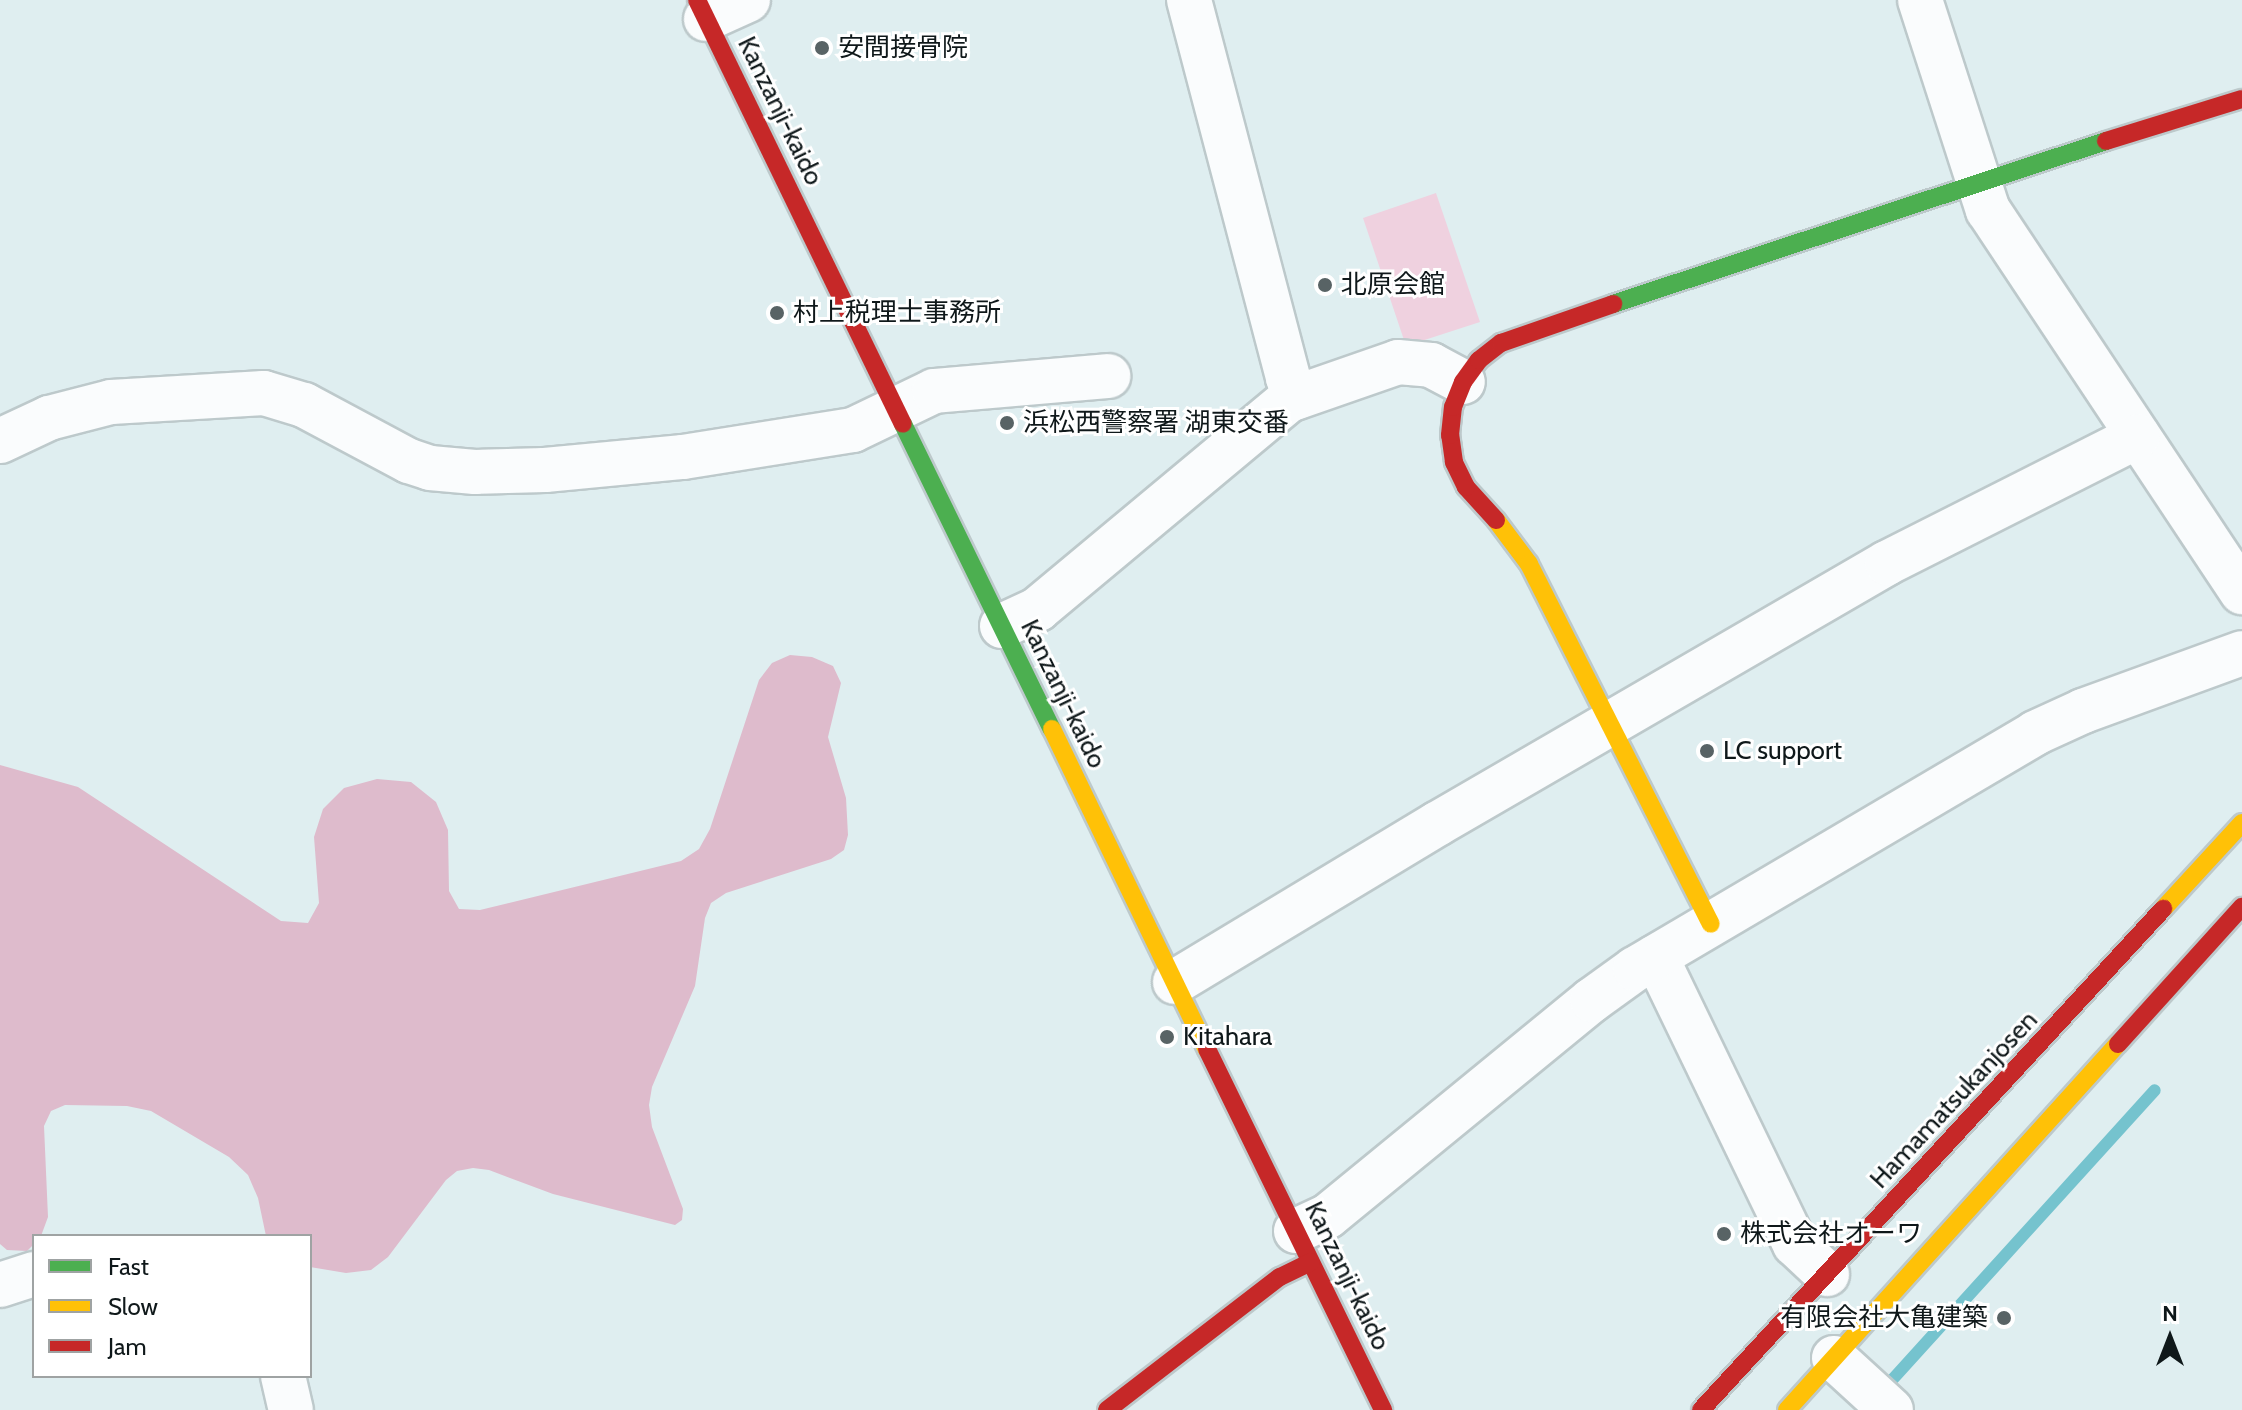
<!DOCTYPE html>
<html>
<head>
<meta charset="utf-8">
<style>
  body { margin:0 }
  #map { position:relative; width:2242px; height:1410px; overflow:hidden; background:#dfeef0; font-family:Cabin,"Noto Sans JP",sans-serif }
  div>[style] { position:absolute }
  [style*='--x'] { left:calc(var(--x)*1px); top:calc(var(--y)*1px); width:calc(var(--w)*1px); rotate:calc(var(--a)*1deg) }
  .green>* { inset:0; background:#efd1df }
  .forest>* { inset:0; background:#debbcc }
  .stream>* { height:12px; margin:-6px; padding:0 6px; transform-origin:6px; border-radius:6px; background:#75c3ce }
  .roads { filter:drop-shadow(2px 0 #bdc9cb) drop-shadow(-2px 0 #bdc9cb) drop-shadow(0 2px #bdc9cb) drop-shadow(0 -2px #bdc9cb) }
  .street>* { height:44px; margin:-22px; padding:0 22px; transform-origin:22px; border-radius:22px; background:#fafcfd }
  .fast>* { height:18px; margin:-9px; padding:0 9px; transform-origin:9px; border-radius:9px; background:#4caf50 }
  .slow>* { height:18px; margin:-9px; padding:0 9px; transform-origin:9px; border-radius:9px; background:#ffc107 }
  .jam>* { height:18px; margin:-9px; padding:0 9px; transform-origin:9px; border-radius:9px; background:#c62828 }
  .dots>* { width:22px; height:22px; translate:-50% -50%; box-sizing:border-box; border:4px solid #fff; border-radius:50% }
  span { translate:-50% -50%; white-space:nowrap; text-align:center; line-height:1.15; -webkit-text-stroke:6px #fff; paint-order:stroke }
  .poi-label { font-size:26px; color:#0f181a }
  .left { translate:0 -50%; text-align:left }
  .right { translate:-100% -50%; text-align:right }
  .street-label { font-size:26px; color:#0f181a }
  .legend { position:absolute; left:32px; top:1234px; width:280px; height:144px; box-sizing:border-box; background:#fff; border:2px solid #9fa3a3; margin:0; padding:10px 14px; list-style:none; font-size:24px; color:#0f181a }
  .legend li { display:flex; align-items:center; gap:16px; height:40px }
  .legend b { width:40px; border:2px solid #9fa3a3 }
  .north { position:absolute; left:2130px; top:1298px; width:80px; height:80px; -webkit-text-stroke:6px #fff; paint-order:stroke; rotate:0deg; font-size:22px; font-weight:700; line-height:32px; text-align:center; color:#0f181a }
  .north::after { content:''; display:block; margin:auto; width:28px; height:36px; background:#0f181a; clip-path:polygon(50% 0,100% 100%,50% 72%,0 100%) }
</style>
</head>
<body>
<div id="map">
  <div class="green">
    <i style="clip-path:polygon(1436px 193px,1480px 322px,1406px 346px,1363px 218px)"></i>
  </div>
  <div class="forest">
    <i style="clip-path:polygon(790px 655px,812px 657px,833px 666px,841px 683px,828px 737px,846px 798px,848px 835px,844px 850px,831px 859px,726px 893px,711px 903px,705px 918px,695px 986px,652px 1087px,649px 1105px,652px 1127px,683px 1209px,682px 1220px,675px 1225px,553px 1194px,489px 1170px,473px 1168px,457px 1171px,446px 1180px,388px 1257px,371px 1270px,346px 1273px,310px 1267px,310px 1236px,266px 1236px,258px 1198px,248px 1175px,229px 1157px,151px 1111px,127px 1106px,65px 1105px,51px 1111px,44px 1126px,48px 1217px,41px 1236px,34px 1236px,34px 1244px,27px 1251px,7px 1250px,0 1244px,0 765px,78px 787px,281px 921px,308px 923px,319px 903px,314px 837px,323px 809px,344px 788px,377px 779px,411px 782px,436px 802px,448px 830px,449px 891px,459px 909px,480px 910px,681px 861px,699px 849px,710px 829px,759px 680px,772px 663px)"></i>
  </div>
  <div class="stream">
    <i style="--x:1892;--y:1380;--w:391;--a:-47.8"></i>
  </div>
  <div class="roads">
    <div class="street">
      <i style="--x:1189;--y:0;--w:391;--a:75.3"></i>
      <i style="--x:1288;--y:378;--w:21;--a:67"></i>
      <i style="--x:1920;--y:0;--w:221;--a:72.1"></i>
      <i style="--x:1988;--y:210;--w:459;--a:56.4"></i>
      <i style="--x:706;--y:19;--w:46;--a:-24.3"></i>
      <i style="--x:0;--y:441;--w:54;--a:-25.1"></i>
      <i style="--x:49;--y:418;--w:64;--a:-14.5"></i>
      <i style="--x:111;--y:402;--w:153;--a:-3.4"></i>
      <i style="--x:264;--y:393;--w:42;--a:16.7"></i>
      <i style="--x:304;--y:405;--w:119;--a:28.1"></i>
      <i style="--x:409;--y:461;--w:22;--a:18"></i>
      <i style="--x:430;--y:468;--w:45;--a:5.1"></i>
      <i style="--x:475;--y:472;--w:70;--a:-1.6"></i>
      <i style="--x:545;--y:470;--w:139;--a:-5.4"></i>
      <i style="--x:683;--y:457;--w:172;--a:-9"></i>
      <i style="--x:853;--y:430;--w:90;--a:-25.7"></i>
      <i style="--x:934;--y:391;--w:175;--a:-4.9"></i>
      <i style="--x:1002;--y:626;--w:40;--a:-25"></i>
      <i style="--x:1038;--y:609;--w:327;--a:-39.8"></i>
      <i style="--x:1289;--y:400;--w:115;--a:-19.2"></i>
      <i style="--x:1398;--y:362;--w:33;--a:5"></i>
      <i style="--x:1431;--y:365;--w:36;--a:28"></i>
      <i style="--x:1656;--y:957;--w:319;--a:64.2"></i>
      <i style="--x:1795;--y:1244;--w:44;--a:43.2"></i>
      <i style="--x:1175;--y:982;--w:306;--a:-31.1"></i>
      <i style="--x:1437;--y:824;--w:520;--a:-30.11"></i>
      <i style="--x:1887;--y:563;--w:281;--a:-26.8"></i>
      <i style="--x:1296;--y:1231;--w:35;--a:-25"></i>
      <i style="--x:1328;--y:1216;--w:341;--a:-39.3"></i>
      <i style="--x:1592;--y:1000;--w:53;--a:-35.8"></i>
      <i style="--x:1635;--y:969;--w:464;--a:-30.5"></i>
      <i style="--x:2035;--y:733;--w:53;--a:-24.6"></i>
      <i style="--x:2083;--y:711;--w:169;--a:-20"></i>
      <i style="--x:0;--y:1285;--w:36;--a:-18"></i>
      <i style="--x:1834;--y:1358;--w:77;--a:42.4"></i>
      <i style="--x:283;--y:1376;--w:35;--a:77"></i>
    </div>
    <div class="fast">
      <i style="--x:1613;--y:304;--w:519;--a:-18.3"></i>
      <i style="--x:903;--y:424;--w:339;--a:64"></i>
    </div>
    <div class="slow">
      <i style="--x:1496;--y:520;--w:55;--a:53.1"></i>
      <i style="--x:1529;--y:564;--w:403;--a:63.2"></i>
      <i style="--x:1052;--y:729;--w:356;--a:64.2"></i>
      <i style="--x:2163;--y:909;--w:117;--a:-47.4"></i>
      <i style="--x:1787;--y:1410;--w:493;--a:-47.9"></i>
    </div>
    <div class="jam">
      <i style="--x:697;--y:0;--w:471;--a:64.1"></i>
      <i style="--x:2106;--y:141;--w:142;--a:-17.2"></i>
      <i style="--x:1496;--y:520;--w:45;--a:-132.3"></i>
      <i style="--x:1466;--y:487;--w:28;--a:-116"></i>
      <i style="--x:1454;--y:462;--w:27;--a:-98"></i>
      <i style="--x:1450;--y:435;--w:28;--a:-84"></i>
      <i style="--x:1453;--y:407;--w:27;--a:-68"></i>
      <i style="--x:1463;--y:382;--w:27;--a:-54"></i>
      <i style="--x:1479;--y:360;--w:28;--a:-38"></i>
      <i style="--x:1501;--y:343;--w:119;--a:-19.2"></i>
      <i style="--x:2118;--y:1044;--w:185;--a:-47.9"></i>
      <i style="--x:1207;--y:1049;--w:402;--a:64"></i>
      <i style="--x:1107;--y:1410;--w:218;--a:-37.6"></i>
      <i style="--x:1280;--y:1277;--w:34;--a:-26"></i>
      <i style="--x:1701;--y:1410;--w:682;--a:-47.32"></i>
    </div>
  </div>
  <div class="dots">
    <i style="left:822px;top:48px;background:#586365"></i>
    <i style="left:1325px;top:285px;background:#586365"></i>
    <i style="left:777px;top:313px;background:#586365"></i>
    <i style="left:1007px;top:423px;background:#586365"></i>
    <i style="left:1707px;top:751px;background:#586365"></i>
    <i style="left:1167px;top:1037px;background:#586365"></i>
    <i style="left:1724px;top:1234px;background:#586365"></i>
    <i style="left:2004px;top:1318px;background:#586365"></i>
  </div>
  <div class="poi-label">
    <span class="left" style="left:838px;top:48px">安間接骨院</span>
    <span class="left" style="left:1341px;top:285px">北原会館</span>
    <span class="left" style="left:793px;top:313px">村上税理士事務所</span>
    <span class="left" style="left:1023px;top:423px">浜松西警察署 湖東交番</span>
    <span class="left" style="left:1723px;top:751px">LC support</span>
    <span class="left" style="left:1183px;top:1037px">Kitahara</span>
    <span class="left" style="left:1740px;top:1234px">株式会社オーワ</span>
    <span class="right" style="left:1988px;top:1318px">有限会社大亀建築</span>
  </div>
  <div class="street-label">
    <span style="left:780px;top:111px;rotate:64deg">Kanzanji-kaido</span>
    <span style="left:1063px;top:694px;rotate:64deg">Kanzanji-kaido</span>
    <span style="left:1954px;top:1100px;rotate:-47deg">Hamamatsukanjosen</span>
    <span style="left:1347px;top:1276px;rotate:64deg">Kanzanji-kaido</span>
  </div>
  <ul class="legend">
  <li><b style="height:10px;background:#4caf50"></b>Fast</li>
  <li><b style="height:10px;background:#ffc107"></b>Slow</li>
  <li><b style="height:10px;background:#c62828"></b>Jam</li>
  </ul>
  <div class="north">N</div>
</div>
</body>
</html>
